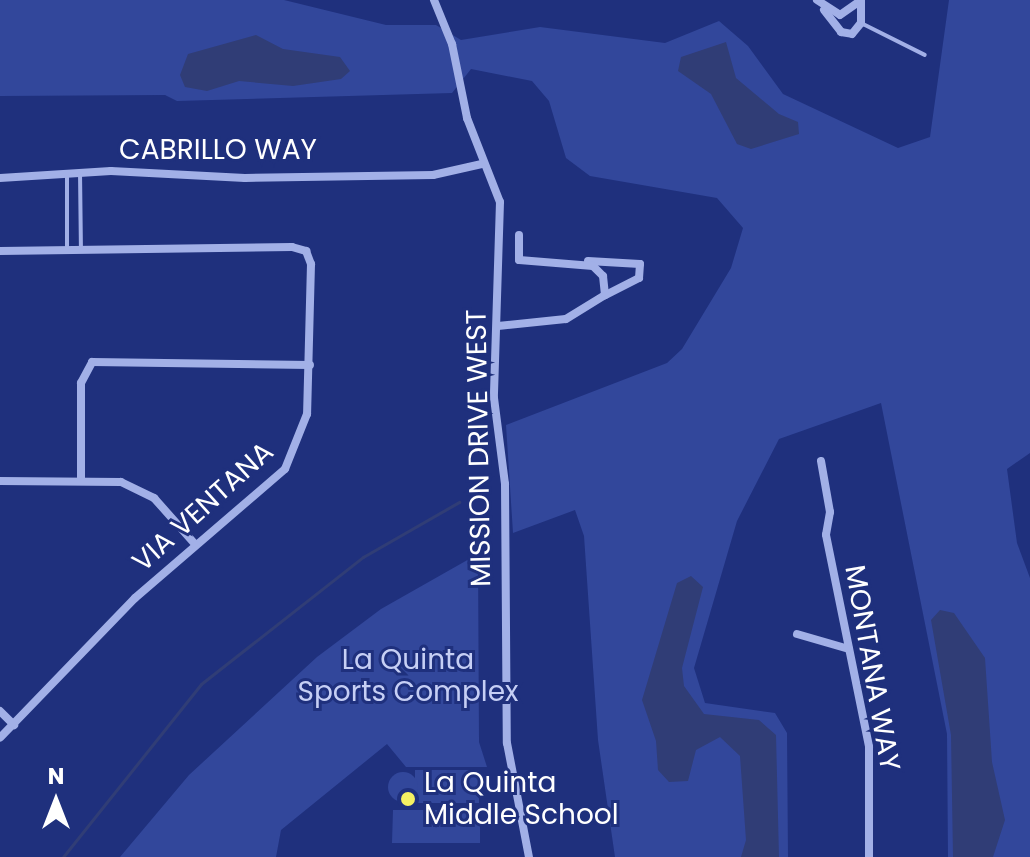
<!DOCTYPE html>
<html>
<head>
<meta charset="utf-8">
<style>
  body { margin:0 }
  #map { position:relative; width:1030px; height:857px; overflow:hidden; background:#1f307d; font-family:Poppins,sans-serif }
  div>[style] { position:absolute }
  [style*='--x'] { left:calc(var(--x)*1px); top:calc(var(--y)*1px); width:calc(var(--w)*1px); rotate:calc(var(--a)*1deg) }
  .green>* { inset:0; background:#32479b }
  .round { border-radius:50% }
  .water>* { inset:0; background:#303d76 }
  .stream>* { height:3px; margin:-1.5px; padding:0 1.5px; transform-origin:1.5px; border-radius:1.5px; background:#303d76 }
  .lane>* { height:4px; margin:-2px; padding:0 2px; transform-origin:2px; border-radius:2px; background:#a2b0e7 }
  .street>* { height:8px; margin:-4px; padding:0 4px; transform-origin:4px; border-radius:4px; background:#a2b0e7 }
  .dots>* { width:22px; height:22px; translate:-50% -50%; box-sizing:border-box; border:4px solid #1f307d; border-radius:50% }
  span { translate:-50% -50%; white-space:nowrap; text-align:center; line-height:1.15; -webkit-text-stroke:6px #1f307d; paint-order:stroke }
  .street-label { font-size:28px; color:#fff }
  .park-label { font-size:28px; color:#c6cff5 }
  .poi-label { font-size:28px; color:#fff }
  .left { translate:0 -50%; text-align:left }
  .north { position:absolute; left:16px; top:761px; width:80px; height:80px; -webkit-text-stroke:6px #1f307d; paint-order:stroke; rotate:0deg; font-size:22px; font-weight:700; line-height:32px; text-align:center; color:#fff }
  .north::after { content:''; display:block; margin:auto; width:28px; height:36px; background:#fff; clip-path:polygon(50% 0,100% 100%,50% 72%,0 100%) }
</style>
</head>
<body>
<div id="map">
  <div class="green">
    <i style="clip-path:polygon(0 0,284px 0,386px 25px,436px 25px,461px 40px,540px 27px,665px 43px,719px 21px,748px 46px,783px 94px,898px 148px,930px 137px,949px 0,1030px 0,1030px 453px,1007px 469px,1017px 543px,1030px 578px,1030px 857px,948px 857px,947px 734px,881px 403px,779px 439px,737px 521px,694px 668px,705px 703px,775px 713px,787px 733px,788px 857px,615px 857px,598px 740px,584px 536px,575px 510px,513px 533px,506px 425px,667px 363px,682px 349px,731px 268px,743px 228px,717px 198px,590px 176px,566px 158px,549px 101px,532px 81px,471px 69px,452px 93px,177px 101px,165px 95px,0 96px)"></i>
    <i style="clip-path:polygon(478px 554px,479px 742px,487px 767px,406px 767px,387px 744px,281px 830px,276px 857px,120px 857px,189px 775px,317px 657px,381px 609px)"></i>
    <i style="clip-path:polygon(415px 770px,479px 770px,479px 803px,415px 803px)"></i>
    <i class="round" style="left:388px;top:772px;width:30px;height:30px"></i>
    <i style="clip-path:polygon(393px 810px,480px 810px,480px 843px,392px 843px)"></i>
  </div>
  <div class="water">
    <i style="clip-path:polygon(256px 35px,283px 49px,340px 57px,350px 71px,341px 79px,293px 86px,239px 81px,207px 91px,185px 87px,180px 75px,188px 54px)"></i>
    <i style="clip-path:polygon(726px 42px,736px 78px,779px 114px,798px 122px,799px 134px,751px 149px,737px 144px,711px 94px,678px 71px,681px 57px)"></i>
    <i style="clip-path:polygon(691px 576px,703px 587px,682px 668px,684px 686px,704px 714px,759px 720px,776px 735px,779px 857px,741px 857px,746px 840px,740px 756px,720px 737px,696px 750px,688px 781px,669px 782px,658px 770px,656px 741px,642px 700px,677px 583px)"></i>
    <i style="clip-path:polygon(940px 610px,954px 613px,985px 658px,992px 762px,1005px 820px,993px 857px,953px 857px,951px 735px,931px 620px)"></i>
  </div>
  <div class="stream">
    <i style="--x:63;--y:857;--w:221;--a:-51.4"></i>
    <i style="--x:201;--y:684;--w:206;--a:-38.1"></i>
    <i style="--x:363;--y:557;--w:111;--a:-29.8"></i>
  </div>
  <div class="lane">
    <i style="--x:863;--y:24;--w:69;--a:26.6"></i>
    <i style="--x:80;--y:172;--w:78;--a:89.3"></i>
    <i style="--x:67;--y:175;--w:74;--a:90"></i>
  </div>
  <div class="street">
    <i style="--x:434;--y:0;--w:48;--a:67.8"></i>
    <i style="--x:452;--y:44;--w:76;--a:78.5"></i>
    <i style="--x:467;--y:118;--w:90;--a:68.6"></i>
    <i style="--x:500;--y:202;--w:196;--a:91.8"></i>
    <i style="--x:494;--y:398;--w:87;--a:82.7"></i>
    <i style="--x:505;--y:484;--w:259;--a:89.6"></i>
    <i style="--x:507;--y:743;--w:116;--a:79.1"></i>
    <i style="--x:817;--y:0;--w:27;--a:33"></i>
    <i style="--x:840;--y:15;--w:24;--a:-35"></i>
    <i style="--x:824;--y:10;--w:28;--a:52"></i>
    <i style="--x:841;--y:32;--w:11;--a:10"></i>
    <i style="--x:852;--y:34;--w:14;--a:-51"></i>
    <i style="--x:861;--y:23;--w:23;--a:-90"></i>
    <i style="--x:0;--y:178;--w:111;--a:-3.6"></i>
    <i style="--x:111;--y:171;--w:134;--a:3"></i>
    <i style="--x:245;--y:178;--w:188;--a:-0.9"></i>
    <i style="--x:433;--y:175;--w:50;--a:-12.7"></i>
    <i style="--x:0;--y:251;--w:292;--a:-0.8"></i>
    <i style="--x:292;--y:247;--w:15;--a:16"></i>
    <i style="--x:306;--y:251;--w:14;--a:69"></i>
    <i style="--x:311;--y:264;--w:150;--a:91.5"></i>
    <i style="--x:307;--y:414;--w:59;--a:111.8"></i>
    <i style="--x:285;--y:469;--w:198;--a:139.3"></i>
    <i style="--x:135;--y:598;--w:194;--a:134"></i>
    <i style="--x:588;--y:261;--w:52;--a:3.3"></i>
    <i style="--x:640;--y:264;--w:14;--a:94"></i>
    <i style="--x:639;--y:278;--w:38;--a:153"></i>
    <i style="--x:498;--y:326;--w:68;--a:-5.9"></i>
    <i style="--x:566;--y:319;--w:46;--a:-31.6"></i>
    <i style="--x:605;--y:295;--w:19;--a:-96"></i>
    <i style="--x:603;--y:276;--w:14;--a:-135"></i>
    <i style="--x:593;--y:266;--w:74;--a:-175.4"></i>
    <i style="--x:519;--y:260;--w:25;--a:-90"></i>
    <i style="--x:821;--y:461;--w:52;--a:80"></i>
    <i style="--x:830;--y:512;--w:23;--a:100"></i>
    <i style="--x:826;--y:535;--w:216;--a:78.5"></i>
    <i style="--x:869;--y:747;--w:110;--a:90"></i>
    <i style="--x:81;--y:480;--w:97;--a:-90"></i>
    <i style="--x:81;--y:383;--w:24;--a:-62"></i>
    <i style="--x:92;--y:362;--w:218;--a:0.8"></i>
    <i style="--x:0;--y:481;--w:121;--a:0.5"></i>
    <i style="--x:121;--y:482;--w:37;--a:26"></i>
    <i style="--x:154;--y:498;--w:62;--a:48.3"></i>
    <i style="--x:797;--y:634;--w:54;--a:16.1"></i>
    <i style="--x:0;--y:711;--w:20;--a:45"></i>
  </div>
  <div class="dots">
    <i style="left:408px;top:799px;background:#f5f063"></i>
  </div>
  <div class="street-label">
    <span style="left:218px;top:150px">CABRILLO WAY</span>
    <span style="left:479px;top:448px;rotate:-91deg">MISSION DRIVE WEST</span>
    <span style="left:203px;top:507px;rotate:-42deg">VIA VENTANA</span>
    <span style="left:872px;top:668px;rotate:80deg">MONTANA WAY</span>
  </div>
  <div class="park-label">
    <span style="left:408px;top:676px">La Quinta<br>Sports Complex</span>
  </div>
  <div class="poi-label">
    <span class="left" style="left:424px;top:799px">La Quinta<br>Middle School</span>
  </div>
  <div class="north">N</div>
</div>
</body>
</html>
